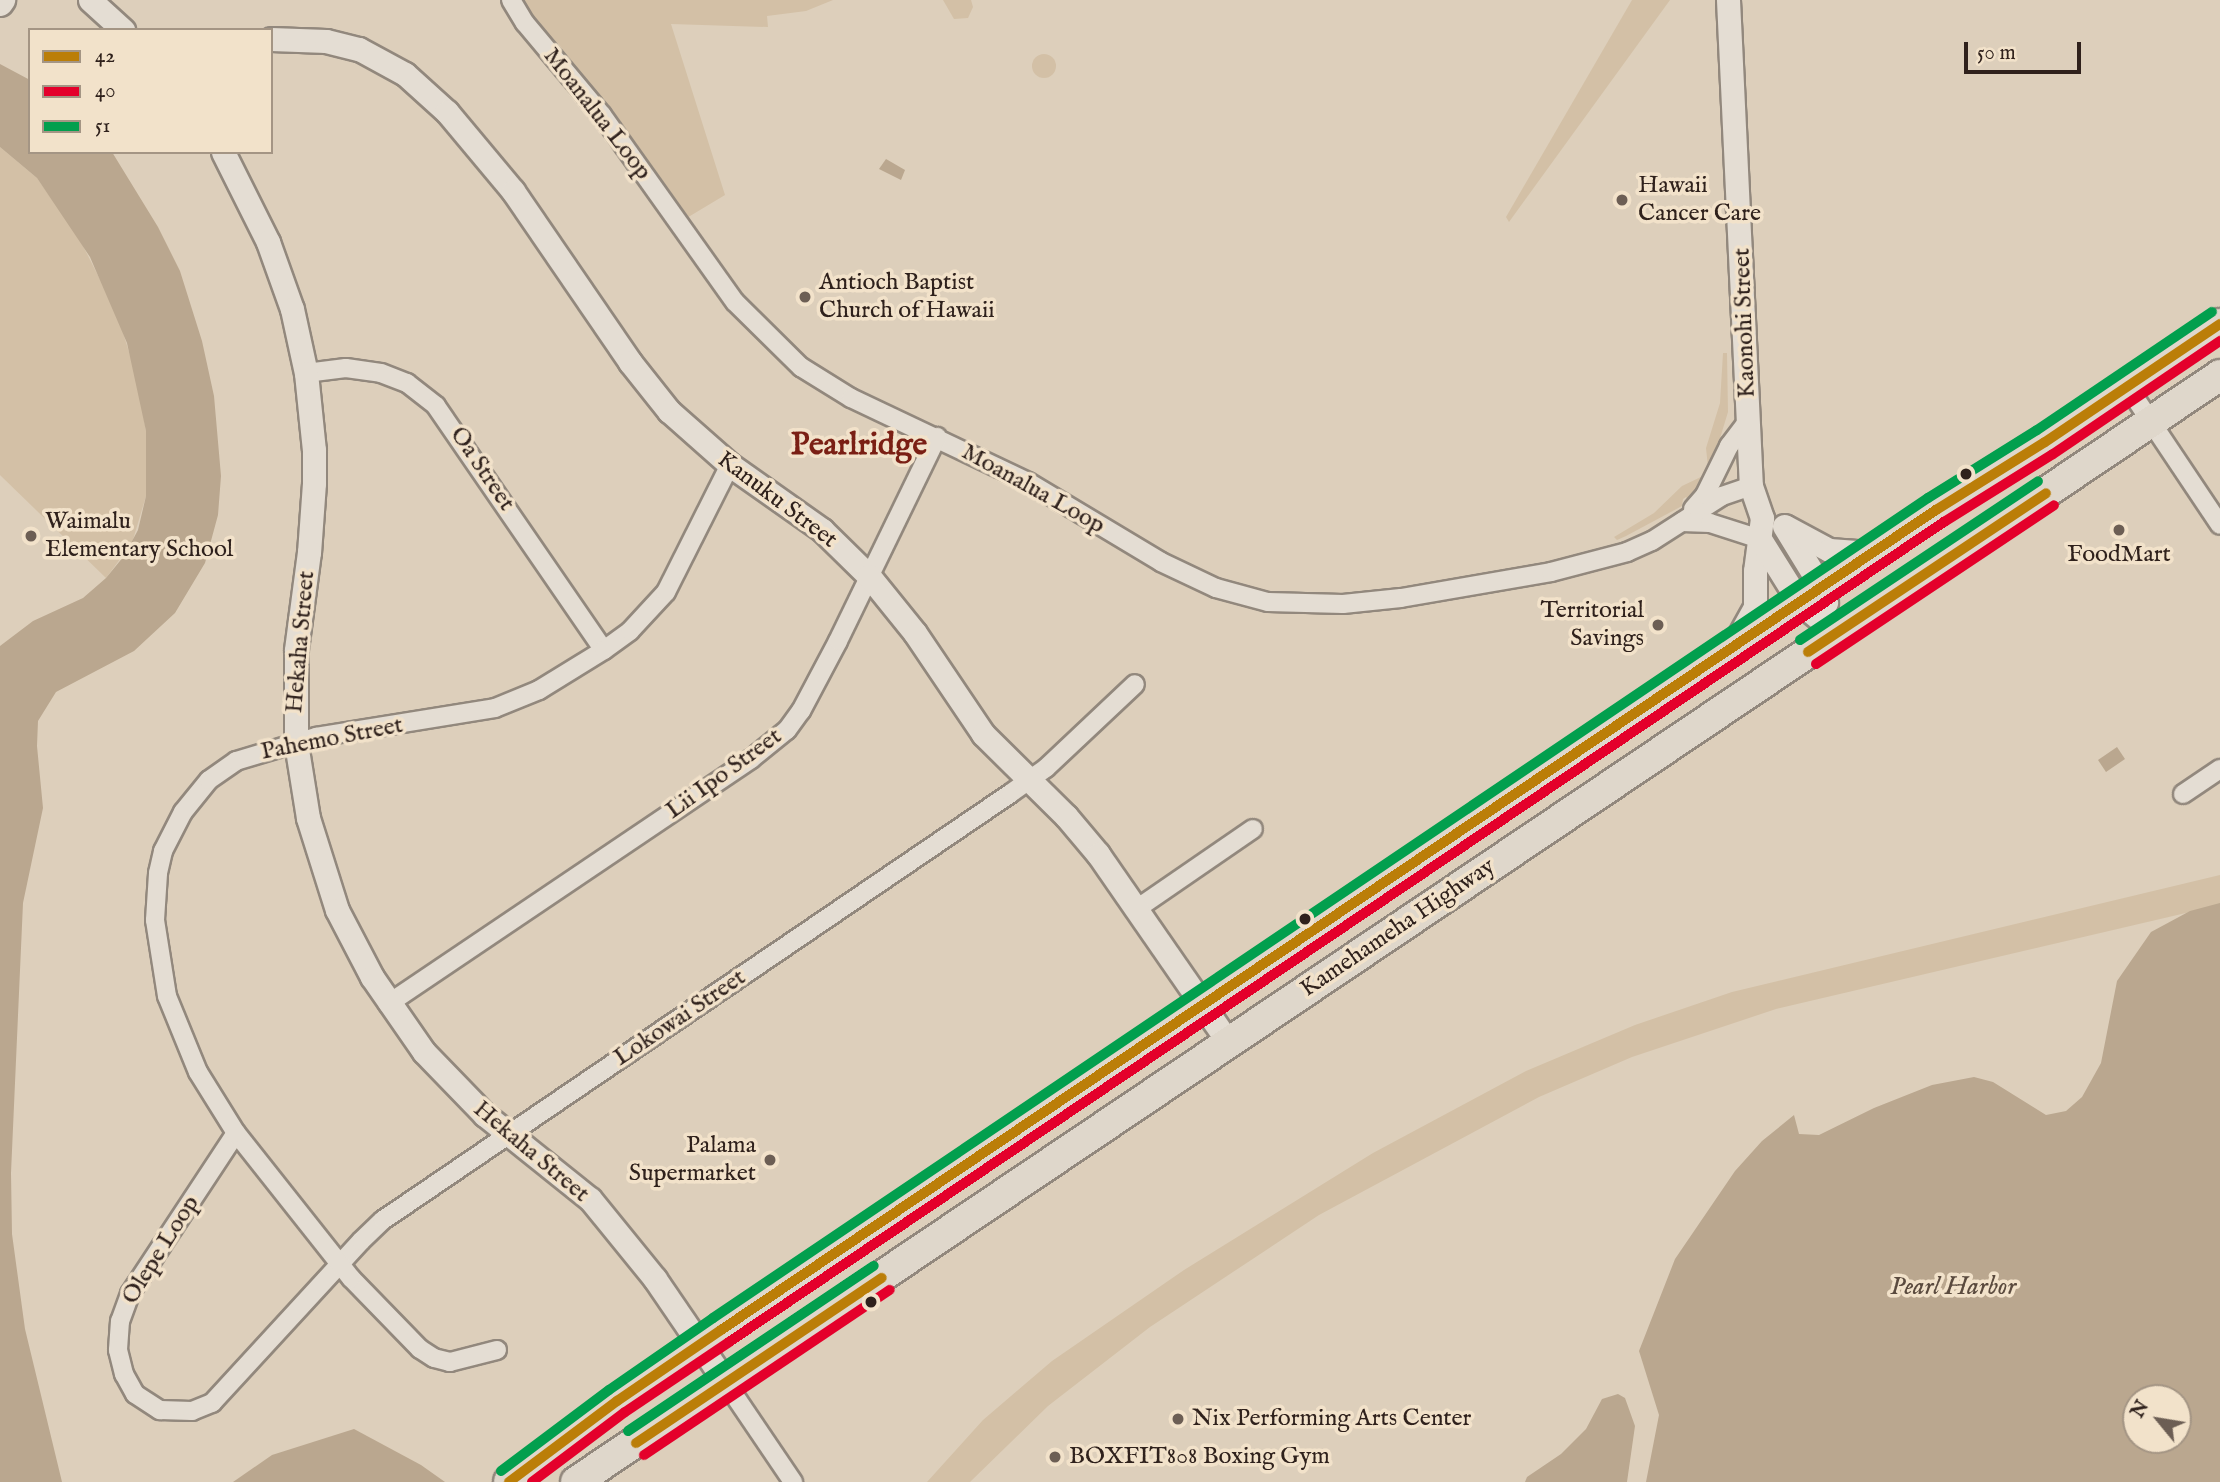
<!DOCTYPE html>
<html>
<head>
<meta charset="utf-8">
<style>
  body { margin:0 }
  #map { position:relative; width:2220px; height:1482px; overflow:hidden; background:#ddcfbb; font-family:"IM FELL English",serif }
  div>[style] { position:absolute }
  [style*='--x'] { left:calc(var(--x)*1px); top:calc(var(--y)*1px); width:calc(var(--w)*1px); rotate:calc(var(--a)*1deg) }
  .green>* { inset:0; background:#d3c0a6 }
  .round { border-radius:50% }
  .water>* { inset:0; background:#baa78f }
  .roads { filter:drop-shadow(2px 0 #92887d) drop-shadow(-2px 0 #92887d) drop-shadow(0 2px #92887d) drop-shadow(0 -2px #92887d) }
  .minor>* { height:18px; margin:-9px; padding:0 9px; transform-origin:9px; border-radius:9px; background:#e4ddd3 }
  .tertiary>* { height:23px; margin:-11.5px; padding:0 11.5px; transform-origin:11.5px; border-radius:11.5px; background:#e4ddd3 }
  .secondary>* { height:26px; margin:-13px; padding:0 13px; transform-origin:13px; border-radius:13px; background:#e4ddd3 }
  .primary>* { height:30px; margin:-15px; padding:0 15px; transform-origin:15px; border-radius:15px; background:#dfd7cb }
  .bus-1>* { height:10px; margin:-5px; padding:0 5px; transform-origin:5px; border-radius:5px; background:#bb7e08 }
  .bus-2>* { height:10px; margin:-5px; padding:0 5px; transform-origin:5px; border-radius:5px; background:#e4002b }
  .bus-3>* { height:10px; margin:-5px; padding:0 5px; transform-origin:5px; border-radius:5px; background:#029f4e }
  .dots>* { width:19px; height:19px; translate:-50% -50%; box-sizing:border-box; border:4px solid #f2e2ca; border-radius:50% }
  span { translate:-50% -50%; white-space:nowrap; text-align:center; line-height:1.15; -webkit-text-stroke:7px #f2e2ca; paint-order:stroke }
  .street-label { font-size:24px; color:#2f211c }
  .poi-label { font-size:24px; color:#2f211c }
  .left { translate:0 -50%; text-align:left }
  .right { translate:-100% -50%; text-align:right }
  .water-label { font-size:26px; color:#5a4a3e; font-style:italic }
  .district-label { font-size:32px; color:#7a1f14; font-weight:700 }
  .legend { position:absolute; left:28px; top:28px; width:245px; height:126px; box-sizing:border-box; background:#f2e2ca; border:2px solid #a49584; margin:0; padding:9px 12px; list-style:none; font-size:21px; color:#2f211c }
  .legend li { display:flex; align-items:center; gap:14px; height:35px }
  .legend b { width:35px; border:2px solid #a49584 }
  .north { position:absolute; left:2122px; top:1384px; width:70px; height:70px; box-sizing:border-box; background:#f2e2ca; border:2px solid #a49584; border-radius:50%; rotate:300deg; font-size:19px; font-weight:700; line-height:28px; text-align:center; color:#2f211c }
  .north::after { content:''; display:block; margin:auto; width:24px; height:32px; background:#6c5e54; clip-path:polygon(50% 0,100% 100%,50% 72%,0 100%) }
  .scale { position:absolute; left:1964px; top:42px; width:117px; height:32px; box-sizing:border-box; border:4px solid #2f211c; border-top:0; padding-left:9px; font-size:21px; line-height:24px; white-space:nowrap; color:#2f211c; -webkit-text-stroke:5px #f2e2ca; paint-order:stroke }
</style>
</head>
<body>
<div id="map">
  <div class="green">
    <i style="clip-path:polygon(522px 0,833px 0,806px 11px,767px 16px,768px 27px,671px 24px,725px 195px,685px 219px,611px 112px,542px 31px)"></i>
    <i style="clip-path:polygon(943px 0,971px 0,973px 7px,968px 18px,954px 19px)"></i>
    <i style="clip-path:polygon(1632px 0,1670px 0,1509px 222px,1506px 217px)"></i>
    <i class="round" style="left:1032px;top:54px;width:24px;height:24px"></i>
    <i style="clip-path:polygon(0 147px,37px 178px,79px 238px,117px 313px,136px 375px,146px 431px,146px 496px,132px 543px,106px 578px,0 475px)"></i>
    <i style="clip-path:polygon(1723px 353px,1727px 353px,1728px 412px,1711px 468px,1708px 467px,1706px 448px,1720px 403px)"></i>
    <i style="clip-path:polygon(1705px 475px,1708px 476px,1700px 489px,1689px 501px,1686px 497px,1683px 499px,1682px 506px,1626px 536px,1617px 540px,1614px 537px,1654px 513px,1682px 486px)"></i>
    <i style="clip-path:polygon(2220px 875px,2220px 905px,1776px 1009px,1632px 1057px,1539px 1097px,1319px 1215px,1150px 1327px,1048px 1406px,970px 1482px,927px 1482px,983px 1420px,1052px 1361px,1184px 1270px,1373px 1153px,1526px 1071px,1635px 1025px,1732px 992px)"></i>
  </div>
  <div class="water">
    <i style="clip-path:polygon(0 64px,30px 80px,30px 152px,112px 152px,158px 227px,180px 271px,202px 341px,214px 396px,221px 476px,218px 515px,205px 563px,175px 613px,134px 651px,56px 692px,38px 721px,37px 746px,43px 808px,23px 903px,11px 1173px,12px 1234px,25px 1329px,62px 1482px,0 1482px,0 646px,33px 621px,83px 598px,106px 578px,124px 556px,138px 530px,146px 496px,146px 431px,127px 343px,90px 257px,37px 178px,0 147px)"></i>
    <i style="clip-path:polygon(886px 159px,905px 170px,901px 180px,879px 169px)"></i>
    <i style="clip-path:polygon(2117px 747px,2125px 759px,2106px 772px,2098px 760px)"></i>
    <i style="clip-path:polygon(evenodd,2220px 903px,2220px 1482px,1646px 1482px,1659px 1415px,1639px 1351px,1675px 1259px,1735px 1171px,1762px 1141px,1794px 1115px,1799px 1134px,1819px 1135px,1874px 1108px,1932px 1085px,1974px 1077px,1993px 1082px,2046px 1115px,2066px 1111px,2082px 1097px,2101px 1063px,2117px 981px,2151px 932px,2190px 911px,2220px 903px,2136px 1398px,2178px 1398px,2178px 1440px,2136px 1440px,2136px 1398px)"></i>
    <i style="clip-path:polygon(1618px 1394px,1625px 1398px,1635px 1426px,1627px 1482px,1525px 1482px,1527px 1477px,1561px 1454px,1586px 1429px,1602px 1399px)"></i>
    <i style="clip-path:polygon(354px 1429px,421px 1465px,445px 1482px,233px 1482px,272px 1455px)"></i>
  </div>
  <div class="roads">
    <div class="minor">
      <i style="--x:511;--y:0;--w:27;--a:59"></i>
      <i style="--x:525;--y:23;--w:120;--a:50.1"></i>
      <i style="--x:602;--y:115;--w:229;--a:54.6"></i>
      <i style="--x:735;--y:302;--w:93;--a:44.6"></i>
      <i style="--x:801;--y:367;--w:59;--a:31.8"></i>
      <i style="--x:851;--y:398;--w:196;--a:25.4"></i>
      <i style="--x:1028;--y:482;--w:155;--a:31"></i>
      <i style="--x:1161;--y:562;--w:61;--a:25.3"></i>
      <i style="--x:1216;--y:588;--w:54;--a:15.1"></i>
      <i style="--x:1268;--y:602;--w:75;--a:1.5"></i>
      <i style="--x:1343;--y:604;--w:58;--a:-5.9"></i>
      <i style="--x:1401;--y:598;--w:152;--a:-9.8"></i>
      <i style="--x:1551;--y:572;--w:79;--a:-14.7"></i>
      <i style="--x:1627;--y:552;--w:27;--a:-24"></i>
      <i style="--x:1652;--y:541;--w:83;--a:-32.7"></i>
      <i style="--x:1722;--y:496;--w:31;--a:-19"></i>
      <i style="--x:306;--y:373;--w:40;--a:-7.1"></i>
      <i style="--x:346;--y:368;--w:35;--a:8"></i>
      <i style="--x:381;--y:373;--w:28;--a:21"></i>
      <i style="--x:407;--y:383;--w:37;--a:38"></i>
      <i style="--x:436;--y:406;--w:296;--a:55.5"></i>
      <i style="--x:2127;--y:386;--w:167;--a:56.2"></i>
      <i style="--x:1693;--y:509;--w:18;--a:-49"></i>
      <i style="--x:1705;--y:495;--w:55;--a:-63.9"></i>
      <i style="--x:1729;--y:446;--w:34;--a:-53"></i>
      <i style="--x:1682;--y:522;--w:28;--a:2"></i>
      <i style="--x:1710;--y:523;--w:52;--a:17.7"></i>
      <i style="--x:2183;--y:794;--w:45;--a:-34"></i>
      <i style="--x:1135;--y:910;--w:143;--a:-34.5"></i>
      <i style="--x:388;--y:1004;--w:438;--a:-34"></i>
      <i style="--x:751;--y:759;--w:46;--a:-38.9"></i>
      <i style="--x:787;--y:730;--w:24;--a:-54"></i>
      <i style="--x:801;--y:711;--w:79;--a:-62.1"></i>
      <i style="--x:838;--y:641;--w:227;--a:-64.1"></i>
      <i style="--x:236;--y:1133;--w:193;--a:123.4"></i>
      <i style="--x:130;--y:1294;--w:29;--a:110"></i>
      <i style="--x:120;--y:1321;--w:29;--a:94"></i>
      <i style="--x:118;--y:1350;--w:25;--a:76"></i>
      <i style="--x:124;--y:1374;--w:23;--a:61"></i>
      <i style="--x:135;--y:1394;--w:30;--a:33"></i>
      <i style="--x:160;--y:1410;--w:32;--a:2"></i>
      <i style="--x:192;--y:1411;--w:22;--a:-22"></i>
      <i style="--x:212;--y:1403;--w:220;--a:-47.4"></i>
      <i style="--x:361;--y:1241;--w:30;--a:-44"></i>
      <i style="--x:383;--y:1220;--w:759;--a:-34.21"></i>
      <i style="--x:1011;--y:793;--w:43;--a:-35.5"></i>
      <i style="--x:1046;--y:768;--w:122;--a:-43.3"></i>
      <i style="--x:497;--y:1350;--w:49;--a:165.7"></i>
      <i style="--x:450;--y:1362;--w:16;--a:-166"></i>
      <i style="--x:434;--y:1358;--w:17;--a:-147"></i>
      <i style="--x:420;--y:1349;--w:99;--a:-134.2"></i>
      <i style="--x:351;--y:1278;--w:185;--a:-128.4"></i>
      <i style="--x:236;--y:1133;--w:72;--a:-121.9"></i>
      <i style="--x:198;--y:1072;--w:82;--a:-112.2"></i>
      <i style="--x:167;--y:996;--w:77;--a:-99"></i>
      <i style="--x:155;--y:920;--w:47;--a:-86.3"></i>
      <i style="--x:158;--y:873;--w:23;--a:-77"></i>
      <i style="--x:163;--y:851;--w:44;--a:-62.9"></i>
      <i style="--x:183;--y:812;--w:41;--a:-50.9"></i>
      <i style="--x:209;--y:780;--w:33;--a:-35"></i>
      <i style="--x:236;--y:761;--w:84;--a:-16.7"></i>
      <i style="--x:316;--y:737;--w:181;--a:-9.2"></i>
      <i style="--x:495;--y:708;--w:48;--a:-22.2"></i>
      <i style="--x:539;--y:690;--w:76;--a:-31.6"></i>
      <i style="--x:604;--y:650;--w:32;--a:-36"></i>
      <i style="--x:630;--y:631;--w:53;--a:-47.3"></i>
      <i style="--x:666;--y:592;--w:142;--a:-63.3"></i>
      <i style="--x:726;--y:1383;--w:120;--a:55.9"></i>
    </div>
    <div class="tertiary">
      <i style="--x:90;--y:0;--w:45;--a:42.3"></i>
      <i style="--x:1728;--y:0;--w:487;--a:87.3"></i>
      <i style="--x:1751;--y:486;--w:34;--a:71"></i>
      <i style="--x:1762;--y:518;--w:53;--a:97.5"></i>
      <i style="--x:1755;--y:571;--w:36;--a:90"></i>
      <i style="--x:1755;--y:607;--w:37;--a:119"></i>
      <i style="--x:271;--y:39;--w:55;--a:2.1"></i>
      <i style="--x:326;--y:41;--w:34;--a:14"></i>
      <i style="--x:359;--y:49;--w:52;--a:28.5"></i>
      <i style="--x:405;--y:74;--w:57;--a:42.1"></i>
      <i style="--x:447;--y:112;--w:103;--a:50.1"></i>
      <i style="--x:513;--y:191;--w:207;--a:55.6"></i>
      <i style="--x:630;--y:362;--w:63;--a:51.5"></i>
      <i style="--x:669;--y:411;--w:81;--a:41.5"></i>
      <i style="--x:730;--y:465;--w:113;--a:35.2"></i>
      <i style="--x:822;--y:530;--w:66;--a:44.4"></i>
      <i style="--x:869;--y:576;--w:73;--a:51.1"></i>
      <i style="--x:915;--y:633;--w:122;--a:56"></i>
      <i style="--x:983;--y:734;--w:117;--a:44.7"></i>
      <i style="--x:1066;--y:816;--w:50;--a:49.9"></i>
      <i style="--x:1098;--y:854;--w:230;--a:55.3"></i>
      <i style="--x:223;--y:152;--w:101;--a:63.4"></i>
      <i style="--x:268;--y:242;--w:71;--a:70.3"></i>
      <i style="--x:292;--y:309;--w:66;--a:77.7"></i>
      <i style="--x:306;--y:373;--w:77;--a:84.1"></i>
      <i style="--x:314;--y:450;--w:33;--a:90"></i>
      <i style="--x:314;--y:483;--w:69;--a:94.1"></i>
      <i style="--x:309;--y:552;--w:99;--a:97.6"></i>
      <i style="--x:296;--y:650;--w:93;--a:90"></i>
      <i style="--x:296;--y:743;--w:76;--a:80.9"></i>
      <i style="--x:308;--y:818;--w:96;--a:72.5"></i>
      <i style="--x:337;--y:910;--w:76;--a:62.4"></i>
      <i style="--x:372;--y:977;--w:91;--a:55.3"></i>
      <i style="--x:424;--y:1052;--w:88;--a:45.9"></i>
      <i style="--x:485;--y:1115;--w:134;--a:38.7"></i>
      <i style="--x:590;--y:1199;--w:103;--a:50.9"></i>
      <i style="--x:655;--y:1279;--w:126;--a:55.7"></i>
      <i style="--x:1784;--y:526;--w:73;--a:58.5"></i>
      <i style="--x:1822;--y:588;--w:15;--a:74"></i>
      <i style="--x:1786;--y:527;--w:49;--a:28.1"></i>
      <i style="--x:1829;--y:550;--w:42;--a:4.1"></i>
      <i style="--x:1760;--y:539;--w:75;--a:58"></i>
      <i style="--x:1800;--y:603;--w:48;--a:39"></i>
    </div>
    <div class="secondary">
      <i style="--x:0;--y:3;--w:4;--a:-56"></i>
    </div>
    <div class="primary">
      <i style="--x:509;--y:1482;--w:135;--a:-36.9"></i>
      <i style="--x:617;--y:1401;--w:126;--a:-34.3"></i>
      <i style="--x:721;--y:1330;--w:1466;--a:-34.02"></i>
      <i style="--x:1936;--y:510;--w:128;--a:-32"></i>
      <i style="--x:2045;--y:442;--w:211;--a:-34"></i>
      <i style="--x:576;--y:1482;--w:1982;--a:-33.95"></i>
    </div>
  </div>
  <div class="bus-1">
    <i style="--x:1808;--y:652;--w:286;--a:-33.7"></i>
    <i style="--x:636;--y:1443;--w:296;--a:-33.9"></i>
    <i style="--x:509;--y:1482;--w:135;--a:-36.9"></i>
    <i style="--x:617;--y:1401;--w:126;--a:-34.3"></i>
    <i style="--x:721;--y:1330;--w:1466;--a:-34.02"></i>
    <i style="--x:1936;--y:510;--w:128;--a:-32"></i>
    <i style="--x:2045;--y:442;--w:211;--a:-34"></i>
  </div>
  <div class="bus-2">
    <i style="--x:1816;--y:664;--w:286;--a:-33.7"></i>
    <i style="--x:644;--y:1455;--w:296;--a:-33.9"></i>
    <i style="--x:532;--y:1482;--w:116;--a:-37"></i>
    <i style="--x:625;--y:1412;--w:125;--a:-33.9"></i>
    <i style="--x:729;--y:1342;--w:1466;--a:-34.02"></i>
    <i style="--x:1944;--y:522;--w:128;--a:-32"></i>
    <i style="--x:2053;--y:454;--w:202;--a:-34.1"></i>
  </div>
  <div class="bus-3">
    <i style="--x:1800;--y:640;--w:286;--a:-33.7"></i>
    <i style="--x:628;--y:1431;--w:296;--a:-33.9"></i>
    <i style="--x:501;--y:1471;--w:135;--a:-36.9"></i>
    <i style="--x:609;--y:1390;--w:126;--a:-34.7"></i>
    <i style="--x:713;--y:1318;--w:1466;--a:-34.02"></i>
    <i style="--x:1928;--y:498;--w:128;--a:-32"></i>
    <i style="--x:2037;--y:430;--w:211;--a:-34"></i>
  </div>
  <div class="dots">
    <i style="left:1622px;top:200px;background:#6c5e54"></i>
    <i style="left:805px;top:297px;background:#6c5e54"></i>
    <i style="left:1966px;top:474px;background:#2f211c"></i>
    <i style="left:2119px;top:530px;background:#6c5e54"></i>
    <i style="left:31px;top:536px;background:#6c5e54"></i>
    <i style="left:1658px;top:625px;background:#6c5e54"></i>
    <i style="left:1305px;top:919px;background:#2f211c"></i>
    <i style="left:770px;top:1160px;background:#6c5e54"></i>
    <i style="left:871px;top:1302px;background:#2f211c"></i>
    <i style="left:1178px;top:1419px;background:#6c5e54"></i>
    <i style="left:1055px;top:1457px;background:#6c5e54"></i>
  </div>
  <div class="street-label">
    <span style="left:597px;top:114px;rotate:52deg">Moanalua Loop</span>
    <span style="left:1745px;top:323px;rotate:-92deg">Kaonohi Street</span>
    <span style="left:482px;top:469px;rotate:56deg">Oa Street</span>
    <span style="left:1033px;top:489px;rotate:29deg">Moanalua Loop</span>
    <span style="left:777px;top:500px;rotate:37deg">Kanuku Street</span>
    <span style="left:301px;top:642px;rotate:-85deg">Hekaha Street</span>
    <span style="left:332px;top:739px;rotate:-11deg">Pahemo Street</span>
    <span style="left:724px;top:774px;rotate:-36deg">Lii Ipo Street</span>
    <span style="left:1398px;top:928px;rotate:-34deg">Kamehameha Highway</span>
    <span style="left:680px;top:1018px;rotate:-34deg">Lokowai Street</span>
    <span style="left:531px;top:1152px;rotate:40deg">Hekaha Street</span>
    <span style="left:161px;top:1250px;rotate:-58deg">Olepe Loop</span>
  </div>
  <div class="poi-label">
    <span class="left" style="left:1638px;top:200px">Hawaii<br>Cancer Care</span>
    <span class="left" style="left:819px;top:297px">Antioch Baptist<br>Church of Hawaii</span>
    <span class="left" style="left:45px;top:536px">Waimalu<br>Elementary School</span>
    <span style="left:2119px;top:555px">FoodMart</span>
    <span class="right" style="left:1644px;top:625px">Territorial<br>Savings</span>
    <span class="right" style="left:756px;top:1160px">Palama<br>Supermarket</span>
    <span class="left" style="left:1192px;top:1419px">Nix Performing Arts Center</span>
    <span class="left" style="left:1069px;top:1457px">BOXFIT808 Boxing Gym</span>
  </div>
  <div class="water-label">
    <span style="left:1953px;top:1287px">Pearl Harbor</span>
  </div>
  <div class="district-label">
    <span style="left:859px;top:446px">Pearlridge</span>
  </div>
  <ul class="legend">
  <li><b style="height:9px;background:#bb7e08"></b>42</li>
  <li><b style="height:9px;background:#e4002b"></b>40</li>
  <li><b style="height:9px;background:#029f4e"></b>51</li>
  </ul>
  <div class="north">N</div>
  <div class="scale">50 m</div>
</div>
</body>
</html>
